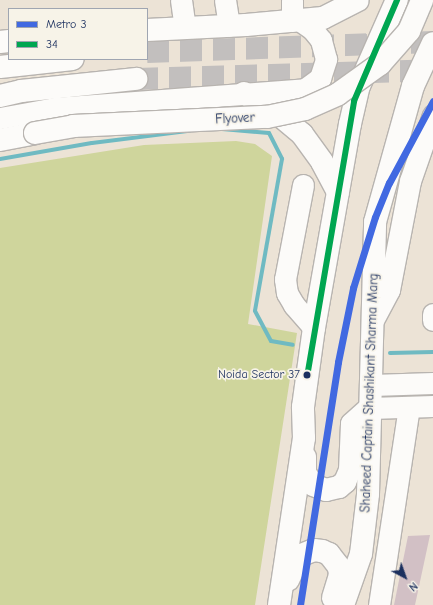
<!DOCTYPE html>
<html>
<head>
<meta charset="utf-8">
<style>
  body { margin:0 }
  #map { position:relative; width:433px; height:605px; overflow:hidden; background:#ece3d6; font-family:"Comic Neue",sans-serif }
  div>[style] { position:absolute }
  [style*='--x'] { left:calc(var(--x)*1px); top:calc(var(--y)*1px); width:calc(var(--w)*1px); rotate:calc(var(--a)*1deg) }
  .green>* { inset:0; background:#cfd59c }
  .stream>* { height:4px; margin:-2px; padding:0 2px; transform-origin:2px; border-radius:2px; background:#6fbac2 }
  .building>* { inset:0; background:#d2c0c5 }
  .major-tunnel>* { height:22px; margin-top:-11px; transform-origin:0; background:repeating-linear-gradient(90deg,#c2bfbe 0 22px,transparent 0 33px) }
  .roads { filter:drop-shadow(1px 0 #b8b4b0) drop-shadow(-1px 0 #b8b4b0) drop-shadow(0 1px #b8b4b0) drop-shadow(0 -1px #b8b4b0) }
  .minor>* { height:21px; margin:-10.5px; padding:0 10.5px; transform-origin:10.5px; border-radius:10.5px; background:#fcfbf9 }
  .major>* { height:22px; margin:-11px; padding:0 11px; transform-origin:11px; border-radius:11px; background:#fcfbf9 }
  .bridges { filter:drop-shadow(1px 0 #b8b4b0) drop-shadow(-1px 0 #b8b4b0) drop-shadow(0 1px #b8b4b0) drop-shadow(0 -1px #b8b4b0) }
  .major-bridge>* { height:22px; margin:-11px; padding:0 11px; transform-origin:11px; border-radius:11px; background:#fcfbf9 }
  .bus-1>* { height:6px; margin:-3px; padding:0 3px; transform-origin:3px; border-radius:3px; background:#00a651 }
  .metro-1>* { height:7px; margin:-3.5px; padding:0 3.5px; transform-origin:3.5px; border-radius:3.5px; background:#4169e1 }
  .dots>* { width:11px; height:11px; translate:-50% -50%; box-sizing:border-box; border:2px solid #f7f3e8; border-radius:50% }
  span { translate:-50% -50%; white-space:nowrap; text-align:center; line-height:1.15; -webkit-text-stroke:3.5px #f7f3e8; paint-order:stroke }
  .bus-label { font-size:12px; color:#1b2f5e }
  .right { translate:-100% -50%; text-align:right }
  .street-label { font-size:13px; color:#1b2f5e }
  .legend { position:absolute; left:8px; top:8px; width:140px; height:52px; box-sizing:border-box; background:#f7f3e8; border:1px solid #9fa5b1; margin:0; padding:5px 7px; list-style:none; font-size:12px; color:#1b2f5e }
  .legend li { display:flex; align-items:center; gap:8px; height:20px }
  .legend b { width:20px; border:1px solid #9fa5b1 }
  .north { position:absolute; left:385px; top:557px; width:40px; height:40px; -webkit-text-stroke:3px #f7f3e8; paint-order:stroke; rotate:139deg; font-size:11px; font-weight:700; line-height:16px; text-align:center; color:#1b2f5e }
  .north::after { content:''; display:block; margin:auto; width:14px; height:18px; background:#1b2f5e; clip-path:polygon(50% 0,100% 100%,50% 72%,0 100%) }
</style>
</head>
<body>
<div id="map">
  <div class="green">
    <i style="clip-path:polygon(236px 141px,255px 144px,272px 156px,248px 324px,297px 333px,255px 605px,0 605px,0 168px,144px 145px)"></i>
  </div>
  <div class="stream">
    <i style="--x:222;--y:129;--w:47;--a:4.9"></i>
    <i style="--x:269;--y:133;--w:29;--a:63"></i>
    <i style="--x:282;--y:159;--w:154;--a:100.1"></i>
    <i style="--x:255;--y:311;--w:34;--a:62"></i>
    <i style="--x:271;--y:341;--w:22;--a:10"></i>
    <i style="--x:0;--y:159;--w:93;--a:-9.9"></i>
    <i style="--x:92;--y:143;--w:98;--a:-7.1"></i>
    <i style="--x:390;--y:353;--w:43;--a:-1.3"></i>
  </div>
  <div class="building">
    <i style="clip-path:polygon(430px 535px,415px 605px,394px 605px,408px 536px)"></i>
  </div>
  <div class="major-tunnel">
    <i style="--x:147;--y:52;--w:286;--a:-2"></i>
    <i style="--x:136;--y:79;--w:297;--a:-1.7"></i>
  </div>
  <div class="roads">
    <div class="minor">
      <i style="--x:181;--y:0;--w:28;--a:82"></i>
      <i style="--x:225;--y:0;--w:26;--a:81"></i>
      <i style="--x:292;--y:0;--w:21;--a:90"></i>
      <i style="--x:0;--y:118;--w:56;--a:-10.3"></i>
      <i style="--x:55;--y:108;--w:251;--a:-4.3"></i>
      <i style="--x:305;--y:89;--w:19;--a:-36"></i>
      <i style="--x:320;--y:78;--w:20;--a:-72"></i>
      <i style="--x:326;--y:59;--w:20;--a:-105"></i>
      <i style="--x:321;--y:40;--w:14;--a:-129"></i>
      <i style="--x:312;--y:29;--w:16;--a:-145"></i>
      <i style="--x:303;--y:185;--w:96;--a:100.8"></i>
      <i style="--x:285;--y:279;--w:14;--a:82"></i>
      <i style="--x:287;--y:293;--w:14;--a:60"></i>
      <i style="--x:294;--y:305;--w:30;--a:49"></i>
      <i style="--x:433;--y:314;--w:6;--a:90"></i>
      <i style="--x:373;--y:320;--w:34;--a:-62"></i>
      <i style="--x:389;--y:290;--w:111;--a:-79.1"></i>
      <i style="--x:410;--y:181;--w:70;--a:-70.8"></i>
      <i style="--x:372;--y:385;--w:61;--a:-1.9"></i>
      <i style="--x:370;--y:408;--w:63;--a:-1.8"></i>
      <i style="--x:379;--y:605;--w:200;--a:-81.4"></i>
    </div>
    <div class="major">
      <i style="--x:147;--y:30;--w:99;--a:-2.9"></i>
      <i style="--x:246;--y:25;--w:77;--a:-5.2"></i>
      <i style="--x:323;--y:18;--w:39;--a:-27"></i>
      <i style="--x:0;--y:42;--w:9;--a:-6"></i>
      <i style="--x:0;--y:67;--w:73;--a:-6.3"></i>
      <i style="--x:244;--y:93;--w:46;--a:32.7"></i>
      <i style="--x:283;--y:118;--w:25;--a:40"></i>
      <i style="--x:302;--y:134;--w:34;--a:54"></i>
      <i style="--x:322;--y:162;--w:34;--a:62"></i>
      <i style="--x:0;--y:96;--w:22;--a:-13"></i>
      <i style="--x:21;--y:91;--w:116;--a:-6"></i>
      <i style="--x:0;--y:140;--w:36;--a:-11"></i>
      <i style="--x:305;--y:457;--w:16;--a:90"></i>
      <i style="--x:305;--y:473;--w:14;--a:56"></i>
      <i style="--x:313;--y:485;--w:14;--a:21"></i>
      <i style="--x:326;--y:490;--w:13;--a:-13"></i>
      <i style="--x:339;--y:487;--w:8;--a:-40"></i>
      <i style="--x:345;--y:482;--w:13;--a:-67"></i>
      <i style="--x:350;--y:470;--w:46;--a:-87.5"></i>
      <i style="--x:352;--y:424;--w:24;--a:-42"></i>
      <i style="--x:288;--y:580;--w:26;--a:-65"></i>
      <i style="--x:299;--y:556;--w:16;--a:-22"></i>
      <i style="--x:314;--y:550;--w:8;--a:7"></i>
      <i style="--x:322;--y:551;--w:8;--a:23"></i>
      <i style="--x:329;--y:554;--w:16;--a:52"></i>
      <i style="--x:339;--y:567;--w:8;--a:83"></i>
      <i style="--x:340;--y:575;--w:24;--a:107"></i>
      <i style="--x:279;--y:605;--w:169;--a:-81.5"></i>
      <i style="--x:304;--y:438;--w:31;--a:-92"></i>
      <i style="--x:303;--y:407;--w:80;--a:-82.1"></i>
      <i style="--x:314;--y:328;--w:207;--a:-80"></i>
      <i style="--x:350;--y:124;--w:39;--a:-77"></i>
      <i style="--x:359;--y:86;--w:94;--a:-66.2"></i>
      <i style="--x:343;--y:605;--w:54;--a:-70.6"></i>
      <i style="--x:361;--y:554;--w:60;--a:-83.3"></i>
      <i style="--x:368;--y:494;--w:272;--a:-88.5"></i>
      <i style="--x:375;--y:222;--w:141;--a:-74.4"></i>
      <i style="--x:413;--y:86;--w:47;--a:-65.1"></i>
    </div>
  </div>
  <div class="bridges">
    <div class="major-bridge">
      <i style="--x:35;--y:133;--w:39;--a:-10"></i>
      <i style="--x:73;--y:126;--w:194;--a:-2.7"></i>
      <i style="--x:267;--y:117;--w:39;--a:-12"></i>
      <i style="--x:305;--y:109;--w:36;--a:-24"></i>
      <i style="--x:338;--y:94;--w:52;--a:-35.5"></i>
      <i style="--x:380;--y:64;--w:44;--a:-48.7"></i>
      <i style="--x:409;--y:31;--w:34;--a:-67"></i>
    </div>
  </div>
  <div class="bus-1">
    <i style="--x:307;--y:377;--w:280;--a:-80.3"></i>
    <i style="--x:354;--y:101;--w:110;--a:-66.9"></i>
  </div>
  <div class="metro-1">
    <i style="--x:300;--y:605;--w:246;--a:-81.1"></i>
    <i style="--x:338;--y:362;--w:76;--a:-78.5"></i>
    <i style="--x:353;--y:288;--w:74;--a:-72.8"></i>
    <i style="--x:375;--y:217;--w:37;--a:-68"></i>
    <i style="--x:389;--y:183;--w:93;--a:-61.8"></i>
  </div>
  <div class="dots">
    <i style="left:307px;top:375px;background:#1b2f5e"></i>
  </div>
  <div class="bus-label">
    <span class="right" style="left:300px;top:375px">Noida Sector 37</span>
  </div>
  <div class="street-label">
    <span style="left:235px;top:119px;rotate:-3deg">Flyover</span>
    <span style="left:370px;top:393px;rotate:-88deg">Shaheed Captain Shashikant Sharma Marg</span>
  </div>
  <ul class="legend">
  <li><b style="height:5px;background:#4169e1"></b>Metro 3</li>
  <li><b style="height:5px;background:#00a651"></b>34</li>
  </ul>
  <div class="north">N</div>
</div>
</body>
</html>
